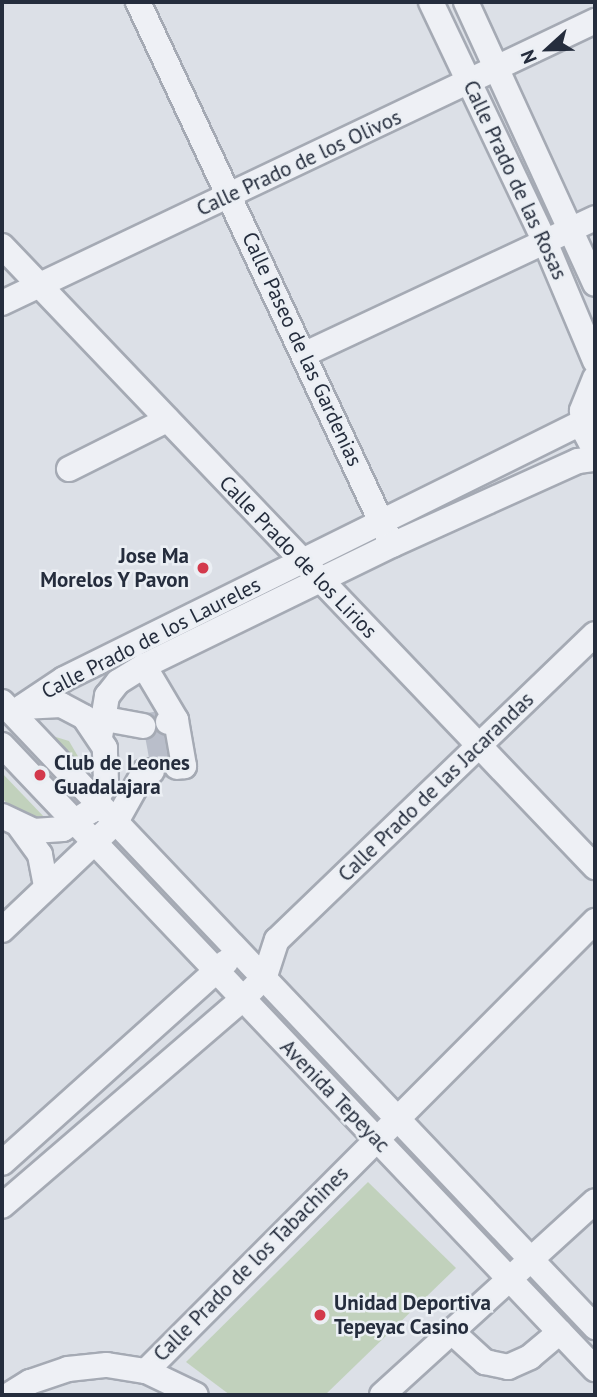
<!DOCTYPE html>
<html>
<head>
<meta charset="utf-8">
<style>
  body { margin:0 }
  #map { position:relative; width:597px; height:1397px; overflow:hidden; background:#dce0e7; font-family:"PT Sans",sans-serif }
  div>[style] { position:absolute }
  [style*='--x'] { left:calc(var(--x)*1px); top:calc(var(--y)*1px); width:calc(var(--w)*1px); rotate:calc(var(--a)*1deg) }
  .green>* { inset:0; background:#c1d1bc }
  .building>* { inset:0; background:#b9beca }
  .roads { filter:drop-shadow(2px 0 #a5aab4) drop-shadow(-2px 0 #a5aab4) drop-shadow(0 2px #a5aab4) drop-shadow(0 -2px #a5aab4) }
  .minor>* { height:24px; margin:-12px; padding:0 12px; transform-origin:12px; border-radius:12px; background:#eef0f5 }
  .dots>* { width:19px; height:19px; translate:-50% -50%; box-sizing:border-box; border:4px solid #ebeff4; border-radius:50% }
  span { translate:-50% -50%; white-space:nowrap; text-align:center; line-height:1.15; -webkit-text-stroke:5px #ebeff4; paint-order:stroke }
  .street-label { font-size:21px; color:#252d3d }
  .poi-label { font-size:21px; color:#252d3d; font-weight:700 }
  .right { translate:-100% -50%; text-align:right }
  .left { translate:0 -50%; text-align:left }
  .frame { position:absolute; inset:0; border:4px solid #252d3d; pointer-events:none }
  .north { position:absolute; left:513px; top:14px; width:70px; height:70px; -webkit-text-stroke:5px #ebeff4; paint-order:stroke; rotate:248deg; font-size:19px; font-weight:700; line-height:28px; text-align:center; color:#252d3d }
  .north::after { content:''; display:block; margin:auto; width:24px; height:32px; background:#252d3d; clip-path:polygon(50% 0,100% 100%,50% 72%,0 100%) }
</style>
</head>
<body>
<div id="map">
  <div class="green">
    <i style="clip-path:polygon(36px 731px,69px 741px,83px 765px,84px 778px)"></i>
    <i style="clip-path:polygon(2px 773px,47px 820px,34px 820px,11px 810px,2px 797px)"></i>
    <i style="clip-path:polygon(368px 1182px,456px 1268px,325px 1395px,230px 1395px,186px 1362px)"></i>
  </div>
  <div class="building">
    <i style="clip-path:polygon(165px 710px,178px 775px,153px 780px,141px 714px)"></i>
  </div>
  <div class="roads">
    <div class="minor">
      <i style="--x:138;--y:2;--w:599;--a:64.93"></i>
      <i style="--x:431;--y:2;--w:266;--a:64.6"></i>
      <i style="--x:545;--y:242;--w:129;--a:67.2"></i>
      <i style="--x:466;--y:2;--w:310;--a:65.4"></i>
      <i style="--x:2;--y:246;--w:859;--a:46.32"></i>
      <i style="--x:2;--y:303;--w:657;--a:-25.43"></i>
      <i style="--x:305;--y:354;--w:320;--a:-25.1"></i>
      <i style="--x:595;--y:378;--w:35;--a:112"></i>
      <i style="--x:582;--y:411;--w:21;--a:82"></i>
      <i style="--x:585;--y:432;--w:21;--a:62"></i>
      <i style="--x:69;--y:469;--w:110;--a:-26.6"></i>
      <i style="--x:144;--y:666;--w:63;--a:59.3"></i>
      <i style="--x:2;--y:702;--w:862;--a:46.5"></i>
      <i style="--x:22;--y:707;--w:50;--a:-33.7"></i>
      <i style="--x:64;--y:679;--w:579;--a:-26.34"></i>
      <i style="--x:100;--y:718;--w:44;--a:10.5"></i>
      <i style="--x:168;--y:722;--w:8;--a:-14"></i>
      <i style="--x:176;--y:720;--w:47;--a:80.1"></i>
      <i style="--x:184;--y:766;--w:7;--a:172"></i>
      <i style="--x:100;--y:737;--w:42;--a:-80.3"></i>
      <i style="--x:107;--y:696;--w:18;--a:-52"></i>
      <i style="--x:118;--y:682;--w:31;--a:-32"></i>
      <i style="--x:144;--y:666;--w:276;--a:-26"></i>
      <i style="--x:392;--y:545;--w:204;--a:-24.3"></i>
      <i style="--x:578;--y:461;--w:17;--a:-7"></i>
      <i style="--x:2;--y:745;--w:861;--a:46.46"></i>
      <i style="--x:2;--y:816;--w:35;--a:25"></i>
      <i style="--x:34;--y:831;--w:29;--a:-4"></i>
      <i style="--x:63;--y:829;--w:33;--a:-33"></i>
      <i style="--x:91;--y:811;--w:33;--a:-63"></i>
      <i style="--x:106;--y:782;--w:34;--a:-92"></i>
      <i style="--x:105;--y:748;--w:37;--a:-124"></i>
      <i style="--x:84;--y:717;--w:26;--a:-152"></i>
      <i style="--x:61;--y:705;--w:38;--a:177"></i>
      <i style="--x:20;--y:827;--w:34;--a:54"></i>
      <i style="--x:40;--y:855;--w:33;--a:79"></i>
      <i style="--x:2;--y:930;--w:157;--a:-43.5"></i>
      <i style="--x:116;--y:822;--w:57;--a:-60.8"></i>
      <i style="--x:144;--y:772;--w:8;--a:-7"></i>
      <i style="--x:2;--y:1163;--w:301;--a:-41.9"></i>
      <i style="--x:2;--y:1206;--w:318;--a:-40.7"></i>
      <i style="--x:243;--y:999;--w:32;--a:-46"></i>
      <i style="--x:265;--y:976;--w:38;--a:-72"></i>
      <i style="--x:277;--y:940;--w:441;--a:-43.9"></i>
      <i style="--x:452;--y:1332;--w:45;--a:42.3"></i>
      <i style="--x:485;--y:1362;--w:24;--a:12"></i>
      <i style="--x:508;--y:1367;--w:24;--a:-24"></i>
      <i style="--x:530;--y:1357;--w:39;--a:-40"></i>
      <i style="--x:146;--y:1371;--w:636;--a:-45.06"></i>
      <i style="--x:9;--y:1395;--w:25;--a:-32"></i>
      <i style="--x:30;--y:1382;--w:40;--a:-18.9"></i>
      <i style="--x:68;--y:1369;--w:39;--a:-6"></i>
      <i style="--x:107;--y:1365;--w:39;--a:9"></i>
      <i style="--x:146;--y:1371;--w:55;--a:25.6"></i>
      <i style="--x:382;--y:1395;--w:288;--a:-42.3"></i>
    </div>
  </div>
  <div class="dots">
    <i style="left:203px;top:568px;background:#d3394c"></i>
    <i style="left:40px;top:775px;background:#d3394c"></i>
    <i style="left:320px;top:1315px;background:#d3394c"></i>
  </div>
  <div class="street-label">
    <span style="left:299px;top:163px;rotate:-25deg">Calle Prado de los Olivos</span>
    <span style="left:515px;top:180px;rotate:65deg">Calle Prado de las Rosas</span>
    <span style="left:302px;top:349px;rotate:65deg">Calle Paseo de las Gardenias</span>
    <span style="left:298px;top:557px;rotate:46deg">Calle Prado de los Lirios</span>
    <span style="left:151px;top:638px;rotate:-27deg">Calle Prado de los Laureles</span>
    <span style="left:436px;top:787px;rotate:-44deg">Calle Prado de las Jacarandas</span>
    <span style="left:335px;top:1096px;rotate:46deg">Avenida Tepeyac</span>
    <span style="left:251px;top:1264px;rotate:-45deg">Calle Prado de los Tabachines</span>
  </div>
  <div class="poi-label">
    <span class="right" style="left:189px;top:568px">Jose Ma<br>Morelos Y Pavon</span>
    <span class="left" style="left:54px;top:775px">Club de Leones<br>Guadalajara</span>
    <span class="left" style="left:334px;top:1315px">Unidad Deportiva<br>Tepeyac Casino</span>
  </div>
  <div class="frame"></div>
  <div class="north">N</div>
</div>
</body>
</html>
